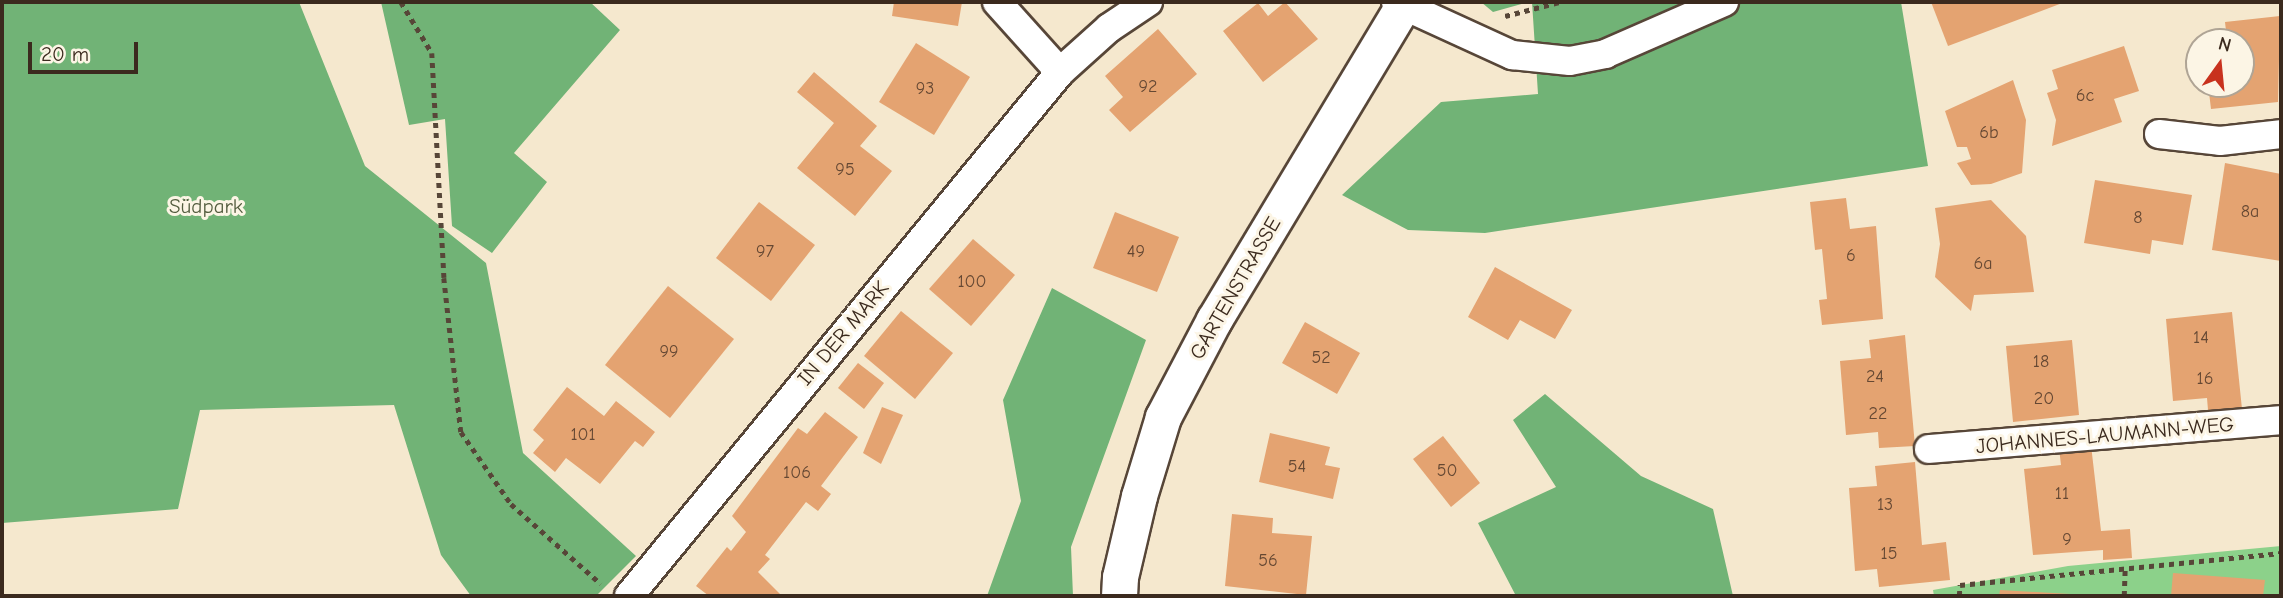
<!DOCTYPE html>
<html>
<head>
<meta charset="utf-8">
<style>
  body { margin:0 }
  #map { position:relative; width:2283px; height:598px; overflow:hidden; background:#f5e8ce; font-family:"Comic Neue",sans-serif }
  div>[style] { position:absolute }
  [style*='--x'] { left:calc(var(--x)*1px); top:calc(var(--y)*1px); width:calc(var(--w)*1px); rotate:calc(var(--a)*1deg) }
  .green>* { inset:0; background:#8cd18a }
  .forest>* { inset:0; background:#71b376 }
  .building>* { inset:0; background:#e4a371 }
  .path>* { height:4.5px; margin-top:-2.25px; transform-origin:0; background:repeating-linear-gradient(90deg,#574638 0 5px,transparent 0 10px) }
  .roads { filter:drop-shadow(2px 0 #574638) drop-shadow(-2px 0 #574638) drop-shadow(0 2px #574638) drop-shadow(0 -2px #574638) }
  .minor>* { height:28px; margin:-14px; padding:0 14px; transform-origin:14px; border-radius:14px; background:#fff }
  .tertiary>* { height:35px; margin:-17.5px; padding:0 17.5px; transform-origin:17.5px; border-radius:17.5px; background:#fff }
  span { translate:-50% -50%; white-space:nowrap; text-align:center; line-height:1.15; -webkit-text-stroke:6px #fcf5e5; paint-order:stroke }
  .number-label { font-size:18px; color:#654833 }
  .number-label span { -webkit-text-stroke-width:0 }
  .park-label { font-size:21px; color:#535c3e }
  .street-label { font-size:21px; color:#3b2a1e }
  .frame { position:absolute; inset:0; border:4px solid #3b2a1e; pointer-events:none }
  .north { position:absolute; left:2185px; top:28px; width:70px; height:70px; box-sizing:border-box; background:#fcf5e5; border:2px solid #afa495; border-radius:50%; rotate:15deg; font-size:19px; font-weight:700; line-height:28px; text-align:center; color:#3b2a1e }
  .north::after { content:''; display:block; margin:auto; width:24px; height:32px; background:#c8321e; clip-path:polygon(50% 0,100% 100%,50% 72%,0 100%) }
  .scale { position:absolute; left:28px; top:42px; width:110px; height:32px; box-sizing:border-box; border:4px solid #3b2a1e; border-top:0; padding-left:9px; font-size:21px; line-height:24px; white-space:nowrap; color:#3b2a1e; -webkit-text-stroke:5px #fcf5e5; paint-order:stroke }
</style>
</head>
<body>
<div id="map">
  <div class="green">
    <i style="clip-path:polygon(2281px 546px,2281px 596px,1934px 596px,1933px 590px,2068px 566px)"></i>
  </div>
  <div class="forest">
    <i style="clip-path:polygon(2px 2px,299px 2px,365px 166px,486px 263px,523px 453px,636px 556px,596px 596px,471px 596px,441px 555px,394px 405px,200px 410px,178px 509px,2px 523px)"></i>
    <i style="clip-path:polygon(381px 2px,590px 2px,620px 30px,514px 153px,547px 182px,492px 253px,452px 226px,445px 119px,409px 125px)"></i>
    <i style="clip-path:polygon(1481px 2px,1529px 2px,1493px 12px)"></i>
    <i style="clip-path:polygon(1532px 2px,1901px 2px,1928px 166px,1485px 233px,1408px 230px,1342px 195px,1441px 102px,1538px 94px)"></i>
    <i style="clip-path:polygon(1052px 288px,1146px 340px,1071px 547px,1073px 596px,987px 596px,1021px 501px,1003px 400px)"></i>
    <i style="clip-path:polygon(1545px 394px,1641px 476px,1713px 509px,1733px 596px,1516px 596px,1478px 523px,1556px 487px,1513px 420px)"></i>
  </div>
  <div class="building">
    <i style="clip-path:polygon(894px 2px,962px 2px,958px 26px,892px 16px)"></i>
    <i style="clip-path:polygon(1285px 2px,1318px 39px,1263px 82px,1223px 31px,1258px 3px,1268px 16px)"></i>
    <i style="clip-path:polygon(1931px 2px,2065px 2px,1948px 46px)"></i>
    <i style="clip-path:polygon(2280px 16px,2278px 102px,2211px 109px,2208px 84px,2241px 84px,2241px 42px,2204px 42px,2203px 33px,2226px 31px,2225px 22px)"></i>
    <i style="clip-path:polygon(1158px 29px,1197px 74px,1130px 132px,1109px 110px,1123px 97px,1105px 76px)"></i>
    <i style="clip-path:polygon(916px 43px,970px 77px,934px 135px,879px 102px)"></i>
    <i style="clip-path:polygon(2124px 46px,2139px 91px,2114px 99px,2122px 122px,2052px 146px,2056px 120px,2047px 93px,2058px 89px,2052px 70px)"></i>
    <i style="clip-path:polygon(814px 72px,877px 126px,860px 146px,892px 171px,855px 216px,797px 168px,834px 123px,797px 92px)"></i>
    <i style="clip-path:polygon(2013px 80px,2026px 120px,2022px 173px,1991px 184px,1971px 185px,1957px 163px,1971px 159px,1967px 147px,1957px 147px,1945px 111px)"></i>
    <i style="clip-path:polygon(2225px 163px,2281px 174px,2281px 261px,2212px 250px)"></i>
    <i style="clip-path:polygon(2095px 180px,2192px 195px,2183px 245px,2152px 240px,2150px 254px,2084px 243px)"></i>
    <i style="clip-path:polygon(1846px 198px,1850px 229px,1876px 226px,1883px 319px,1822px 325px,1819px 300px,1827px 299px,1822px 249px,1815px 250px,1810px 202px)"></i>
    <i style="clip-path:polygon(1991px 200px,2026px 236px,2034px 292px,1974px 295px,1971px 311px,1935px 277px,1940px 244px,1935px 208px)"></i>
    <i style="clip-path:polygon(759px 202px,815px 245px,771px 301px,716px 258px)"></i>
    <i style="clip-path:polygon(1115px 212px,1179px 237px,1157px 292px,1093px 268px)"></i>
    <i style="clip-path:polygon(973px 239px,1015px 275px,971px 326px,929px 289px)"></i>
    <i style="clip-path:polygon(1495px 267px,1572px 310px,1555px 339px,1520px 320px,1508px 340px,1468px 317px)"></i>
    <i style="clip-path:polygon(668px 286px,734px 339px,670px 418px,605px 365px)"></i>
    <i style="clip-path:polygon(901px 311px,953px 353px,915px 399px,864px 356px)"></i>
    <i style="clip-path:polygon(2232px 312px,2242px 409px,2208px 410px,2207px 398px,2173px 401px,2166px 319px)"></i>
    <i style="clip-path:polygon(1305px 322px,1360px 353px,1337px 394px,1282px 363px)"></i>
    <i style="clip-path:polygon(1905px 335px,1915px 446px,1879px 448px,1878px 432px,1846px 435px,1840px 361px,1871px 358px,1869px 340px)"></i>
    <i style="clip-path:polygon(2072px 340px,2079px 415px,2013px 422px,2006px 346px)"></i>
    <i style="clip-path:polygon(858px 363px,884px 383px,864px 409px,838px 388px)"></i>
    <i style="clip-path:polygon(567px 387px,604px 416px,616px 401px,655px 432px,643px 447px,635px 441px,600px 484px,566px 458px,555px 472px,533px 453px,544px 440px,533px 430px)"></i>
    <i style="clip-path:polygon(882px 407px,903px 415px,881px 464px,863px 453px)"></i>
    <i style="clip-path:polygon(825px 412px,858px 437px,821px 486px,831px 494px,818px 511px,806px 502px,765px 555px,770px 559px,758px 572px,782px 596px,709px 596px,696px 586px,727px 547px,731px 551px,746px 532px,732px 516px,798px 428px,807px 434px)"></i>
    <i style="clip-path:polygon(1270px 433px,1330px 447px,1325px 465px,1340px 468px,1333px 499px,1259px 482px)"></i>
    <i style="clip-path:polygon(1443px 436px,1480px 483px,1451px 507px,1413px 459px)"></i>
    <i style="clip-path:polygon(2091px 445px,2101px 531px,2130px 529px,2132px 558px,2103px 560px,2103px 550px,2033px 555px,2024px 469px,2061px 465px,2059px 448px)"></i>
    <i style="clip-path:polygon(1915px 462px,1922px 545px,1946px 542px,1950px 580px,1879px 587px,1877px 569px,1855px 571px,1849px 488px,1877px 486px,1875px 466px)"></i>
    <i style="clip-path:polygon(1232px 514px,1273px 518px,1272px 533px,1312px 536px,1306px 595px,1225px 586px)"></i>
    <i style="clip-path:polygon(2173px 573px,2265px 580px,2263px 596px,2171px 596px)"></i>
    <i style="clip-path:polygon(2000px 590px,2070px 594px,2070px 596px,1999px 596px)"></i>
  </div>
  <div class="path">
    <i style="--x:401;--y:2;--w:60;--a:58.7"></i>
    <i style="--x:432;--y:53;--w:225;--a:86.9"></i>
    <i style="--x:444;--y:278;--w:155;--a:83.7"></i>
    <i style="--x:461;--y:432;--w:88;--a:55.2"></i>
    <i style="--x:511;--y:504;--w:120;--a:41.6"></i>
    <i style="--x:1505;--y:16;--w:56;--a:-14.5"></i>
    <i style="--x:1959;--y:596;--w:11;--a:-85"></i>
    <i style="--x:1960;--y:585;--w:323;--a:-5.7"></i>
    <i style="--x:2124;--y:596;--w:27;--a:-88"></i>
  </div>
  <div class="roads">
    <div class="minor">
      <i style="--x:997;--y:2;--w:94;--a:48"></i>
      <i style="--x:1396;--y:2;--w:128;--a:24.6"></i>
      <i style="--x:1512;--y:55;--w:58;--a:5.9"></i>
      <i style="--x:1570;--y:61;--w:36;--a:-11"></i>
      <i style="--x:1605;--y:54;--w:130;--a:-23.6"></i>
      <i style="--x:2159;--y:134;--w:61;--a:6.5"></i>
      <i style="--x:2220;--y:141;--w:61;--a:-6.5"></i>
      <i style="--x:1929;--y:449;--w:353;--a:-4.7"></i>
      <i style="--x:629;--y:596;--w:678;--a:-50.56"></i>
      <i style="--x:1060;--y:72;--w:66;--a:-41.9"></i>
      <i style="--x:1109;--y:28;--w:47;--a:-33.7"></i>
    </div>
    <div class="tertiary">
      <i style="--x:1119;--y:596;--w:19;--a:-87"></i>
      <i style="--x:1120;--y:577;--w:83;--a:-76.8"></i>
      <i style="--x:1139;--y:496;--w:83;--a:-73.1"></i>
      <i style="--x:1163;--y:417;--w:110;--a:-62.3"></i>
      <i style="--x:1214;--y:320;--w:371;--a:-59"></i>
    </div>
  </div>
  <div class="number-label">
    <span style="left:1148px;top:87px">92</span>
    <span style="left:925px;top:89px">93</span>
    <span style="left:2085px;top:96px">6c</span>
    <span style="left:1989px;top:133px">6b</span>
    <span style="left:845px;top:170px">95</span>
    <span style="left:2250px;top:212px">8a</span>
    <span style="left:2138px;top:218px">8</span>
    <span style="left:765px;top:252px">97</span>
    <span style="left:1136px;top:252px">49</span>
    <span style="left:1851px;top:256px">6</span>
    <span style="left:1983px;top:264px">6a</span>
    <span style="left:972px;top:282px">100</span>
    <span style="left:2201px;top:338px">14</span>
    <span style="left:669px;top:352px">99</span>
    <span style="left:1321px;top:358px">52</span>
    <span style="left:2041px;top:362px">18</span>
    <span style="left:1875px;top:377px">24</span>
    <span style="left:2205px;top:379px">16</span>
    <span style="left:2044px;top:399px">20</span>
    <span style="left:1878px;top:414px">22</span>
    <span style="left:583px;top:435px">101</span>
    <span style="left:1297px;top:467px">54</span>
    <span style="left:1447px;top:471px">50</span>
    <span style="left:797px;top:473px">106</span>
    <span style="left:2062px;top:494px">11</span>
    <span style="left:1885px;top:505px">13</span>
    <span style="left:2067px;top:540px">9</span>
    <span style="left:1889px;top:554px">15</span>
    <span style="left:1268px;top:561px">56</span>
  </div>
  <div class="park-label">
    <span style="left:206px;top:206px">Südpark</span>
  </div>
  <div class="street-label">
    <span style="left:1235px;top:288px;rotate:-60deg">GARTENSTRASSE</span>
    <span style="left:843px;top:333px;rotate:-50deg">IN DER MARK</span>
    <span style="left:2105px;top:435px;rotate:-5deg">JOHANNES-LAUMANN-WEG</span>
  </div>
  <div class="frame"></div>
  <div class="north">N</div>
  <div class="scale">20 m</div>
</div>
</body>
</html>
